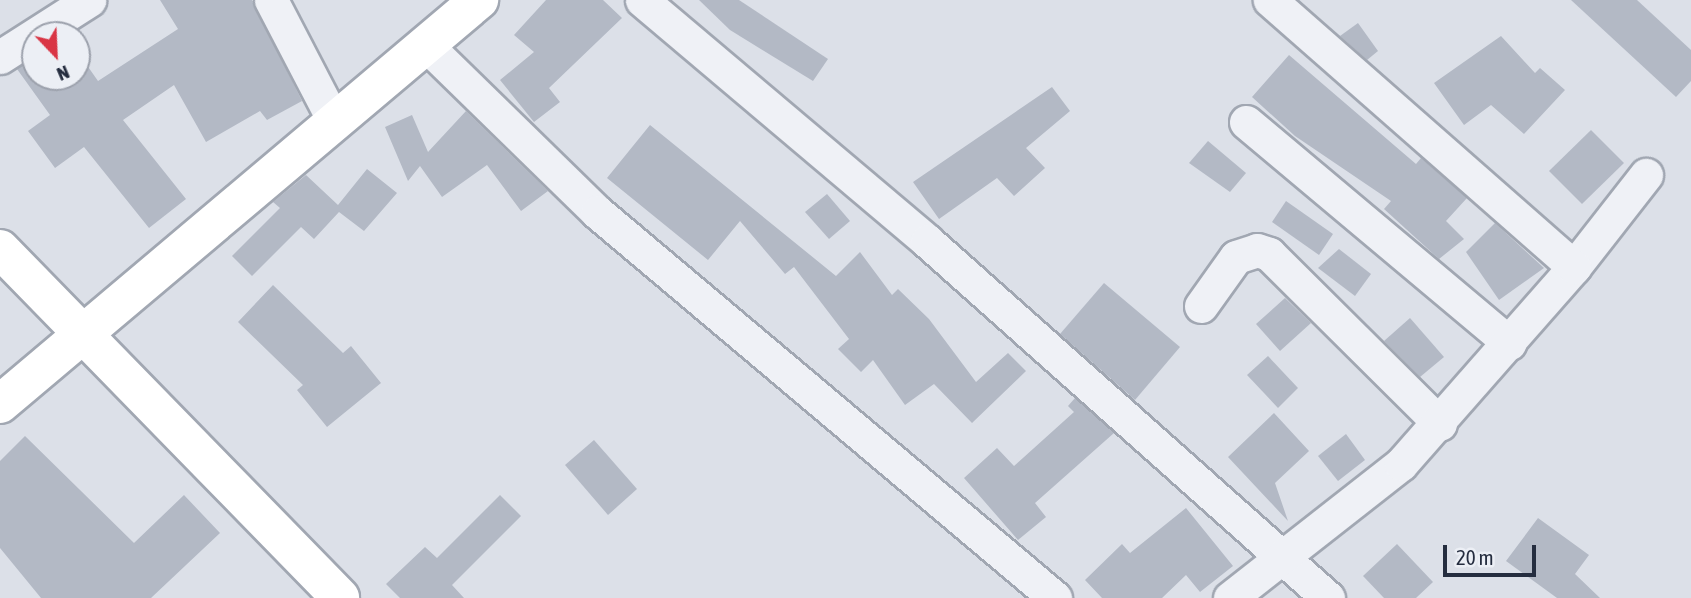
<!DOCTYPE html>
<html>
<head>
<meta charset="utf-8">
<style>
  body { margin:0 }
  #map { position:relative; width:1691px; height:598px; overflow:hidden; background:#dce0e8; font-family:"Asap Condensed",sans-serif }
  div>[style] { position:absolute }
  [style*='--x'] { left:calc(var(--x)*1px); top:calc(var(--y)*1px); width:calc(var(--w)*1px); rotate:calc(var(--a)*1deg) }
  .building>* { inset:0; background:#b3b9c5 }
  .roads { filter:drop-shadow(2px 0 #a1a7b2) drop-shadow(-2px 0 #a1a7b2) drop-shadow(0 2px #a1a7b2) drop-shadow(0 -2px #a1a7b2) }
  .street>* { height:33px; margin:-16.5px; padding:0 16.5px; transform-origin:16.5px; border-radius:16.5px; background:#eff1f6 }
  .secondary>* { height:38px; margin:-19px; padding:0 19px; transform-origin:19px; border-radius:19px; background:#fff }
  span { translate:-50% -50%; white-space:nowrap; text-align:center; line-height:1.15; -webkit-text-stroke:6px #eceff5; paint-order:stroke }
  .north { position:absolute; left:21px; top:21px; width:70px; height:70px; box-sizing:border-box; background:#eceff5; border:2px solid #9ca1ac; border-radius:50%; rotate:157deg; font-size:19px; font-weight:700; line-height:28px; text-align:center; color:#252d3f }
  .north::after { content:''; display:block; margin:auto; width:24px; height:32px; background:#d93545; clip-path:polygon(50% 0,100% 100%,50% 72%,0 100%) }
  .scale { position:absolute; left:1443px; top:545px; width:93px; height:32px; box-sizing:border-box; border:4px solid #252d3f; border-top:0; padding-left:9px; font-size:21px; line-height:24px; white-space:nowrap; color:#252d3f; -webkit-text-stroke:5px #eceff5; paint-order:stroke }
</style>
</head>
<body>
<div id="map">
  <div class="building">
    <i style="clip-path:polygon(160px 0,252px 0,302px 101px,267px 120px,260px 111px,206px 142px,174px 85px,123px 120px,186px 199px,149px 228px,84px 147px,55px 168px,28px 131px,50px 115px,17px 69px,35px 57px,35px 77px,77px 77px,77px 51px,98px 81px,178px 29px)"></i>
    <i style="clip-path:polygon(546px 0,603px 0,622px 18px,549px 88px,560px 102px,534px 122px,500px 80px,534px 52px,514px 35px)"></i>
    <i style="clip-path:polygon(699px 0,739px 0,828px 59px,813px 81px,730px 30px)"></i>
    <i style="clip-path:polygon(1571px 0,1637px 0,1691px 50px,1691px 81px,1676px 97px)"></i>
    <i style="clip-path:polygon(1358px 23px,1378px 51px,1367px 60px,1340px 36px)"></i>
    <i style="clip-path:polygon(1501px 36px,1535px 73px,1540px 68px,1565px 90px,1524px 134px,1491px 105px,1464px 125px,1434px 83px)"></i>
    <i style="clip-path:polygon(1289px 55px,1416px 164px,1421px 158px,1467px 198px,1446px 221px,1464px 239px,1439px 259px,1384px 209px,1391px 201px,1295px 136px,1252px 97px)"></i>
    <i style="clip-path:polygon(1052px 87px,1070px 111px,1026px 148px,1045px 168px,1014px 196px,997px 178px,939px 219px,913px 182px)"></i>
    <i style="clip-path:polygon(466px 111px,548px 191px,521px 211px,487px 165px,442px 197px,420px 166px,408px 181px,385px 127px,412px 115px,428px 152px)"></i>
    <i style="clip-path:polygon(650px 125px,836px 276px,860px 252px,892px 295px,898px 289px,929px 319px,976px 382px,1008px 353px,1026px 371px,972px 423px,934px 384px,905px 405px,873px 360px,861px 372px,838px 349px,849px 339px,794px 267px,785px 274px,740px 221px,708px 260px,607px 178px)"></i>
    <i style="clip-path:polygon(1591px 130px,1624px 163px,1582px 204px,1549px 171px)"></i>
    <i style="clip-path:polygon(1208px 141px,1246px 173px,1230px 192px,1189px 163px)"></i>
    <i style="clip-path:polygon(367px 169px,397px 193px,364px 231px,339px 212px,314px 239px,301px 227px,252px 276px,232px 256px,280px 208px,273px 202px,306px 175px,338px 205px)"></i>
    <i style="clip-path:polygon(827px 194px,850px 221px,829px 239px,805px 212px)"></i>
    <i style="clip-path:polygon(1286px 201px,1333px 234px,1319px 255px,1272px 222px)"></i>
    <i style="clip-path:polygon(1495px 223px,1544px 268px,1499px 300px,1466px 252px)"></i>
    <i style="clip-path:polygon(1339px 249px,1371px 274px,1355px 296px,1318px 268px)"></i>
    <i style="clip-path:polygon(1104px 283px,1180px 347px,1135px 400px,1060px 334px)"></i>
    <i style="clip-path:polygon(273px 285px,343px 353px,351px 346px,381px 383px,327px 427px,297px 390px,303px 385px,238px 322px)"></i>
    <i style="clip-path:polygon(1285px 298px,1311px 323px,1280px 351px,1256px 324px)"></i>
    <i style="clip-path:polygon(1410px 318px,1444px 357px,1420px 377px,1384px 341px)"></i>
    <i style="clip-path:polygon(1268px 356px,1298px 388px,1278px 408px,1247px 375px)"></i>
    <i style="clip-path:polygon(1075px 398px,1114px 433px,1035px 503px,1046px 517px,1018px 540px,964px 478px,997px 448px,1014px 466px,1074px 412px,1068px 406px)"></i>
    <i style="clip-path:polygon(1274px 413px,1309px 451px,1275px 483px,1288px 521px,1228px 457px)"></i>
    <i style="clip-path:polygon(1346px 434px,1365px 460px,1338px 481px,1318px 456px)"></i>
    <i style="clip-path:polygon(25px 436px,134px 543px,184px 495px,220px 533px,151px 598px,41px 598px,0 548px,0 461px)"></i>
    <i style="clip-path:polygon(594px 440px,637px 489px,608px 515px,565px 465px)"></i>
    <i style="clip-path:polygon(500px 495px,521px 516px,452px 585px,464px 598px,400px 598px,386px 584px,425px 547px,437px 558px)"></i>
    <i style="clip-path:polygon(1186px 508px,1233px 566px,1200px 592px,1186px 575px,1162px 598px,1102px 598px,1085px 580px,1122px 544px,1130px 553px)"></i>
    <i style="clip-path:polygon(1538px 518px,1589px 555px,1575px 574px,1600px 598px,1557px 598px,1506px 561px)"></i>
    <i style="clip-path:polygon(1397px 544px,1433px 582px,1416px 598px,1384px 598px,1363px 576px)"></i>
  </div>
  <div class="roads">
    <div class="street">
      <i style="--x:271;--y:0;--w:134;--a:62.5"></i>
      <i style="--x:642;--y:0;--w:373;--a:40.2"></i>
      <i style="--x:927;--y:241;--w:537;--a:41.68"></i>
      <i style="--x:426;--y:45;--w:239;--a:44.3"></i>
      <i style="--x:597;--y:212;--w:599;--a:40.12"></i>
      <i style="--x:0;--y:57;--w:106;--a:-32.6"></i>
      <i style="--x:1246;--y:122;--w:344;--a:40"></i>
      <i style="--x:1574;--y:267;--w:117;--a:-52"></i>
      <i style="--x:1201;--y:306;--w:60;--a:-54.5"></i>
      <i style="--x:1236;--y:257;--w:22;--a:-18"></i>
      <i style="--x:1257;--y:250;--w:13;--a:18"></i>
      <i style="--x:1269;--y:254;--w:241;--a:44.8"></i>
      <i style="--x:1230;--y:598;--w:217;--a:-38.1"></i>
      <i style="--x:1401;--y:464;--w:262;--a:-48.7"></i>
      <i style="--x:1574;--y:267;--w:405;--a:-138.7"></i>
    </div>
    <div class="secondary">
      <i style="--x:0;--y:249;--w:487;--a:45.7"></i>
      <i style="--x:0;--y:404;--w:627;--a:-40.15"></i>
    </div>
  </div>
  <div class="north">N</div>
  <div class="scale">20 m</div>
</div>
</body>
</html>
